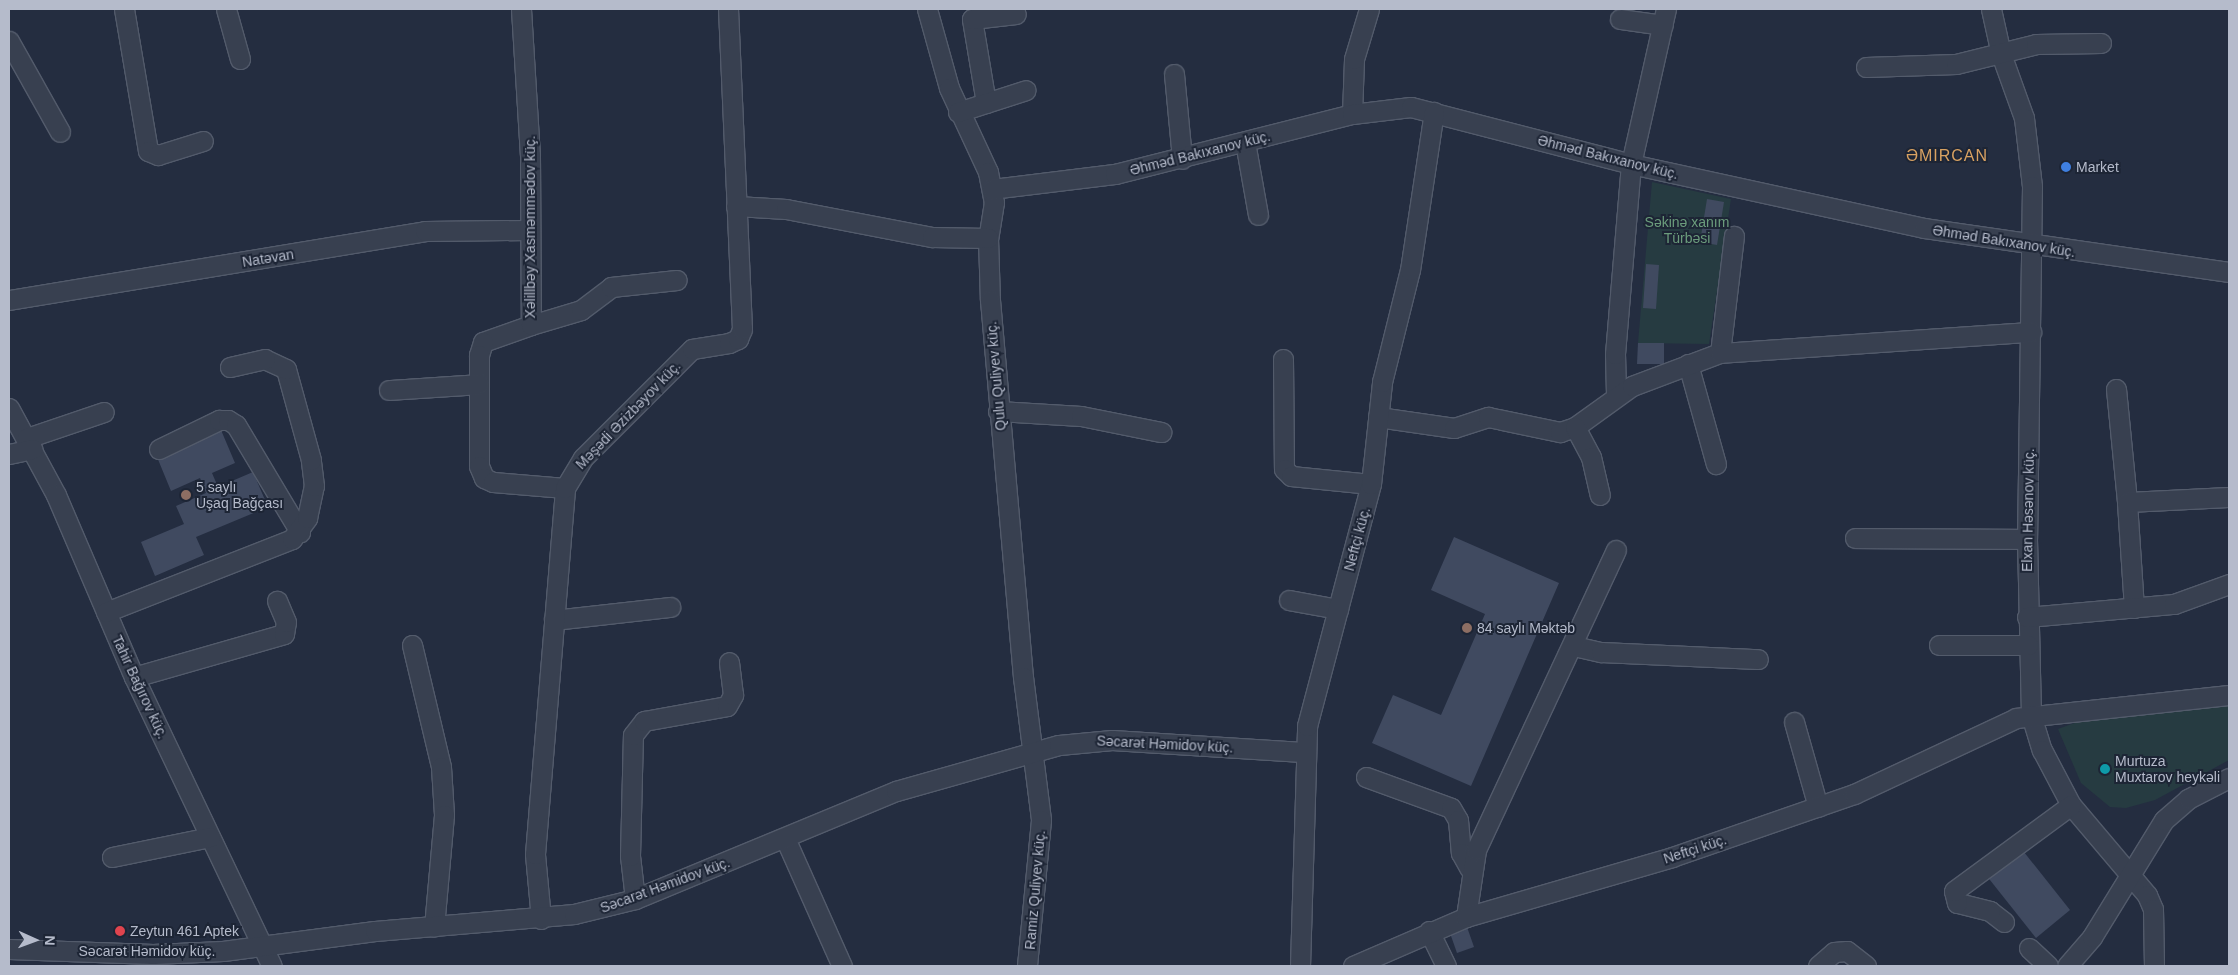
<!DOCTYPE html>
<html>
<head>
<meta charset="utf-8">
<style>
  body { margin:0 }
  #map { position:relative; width:2238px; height:975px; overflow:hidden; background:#242d40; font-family:Helvetica,sans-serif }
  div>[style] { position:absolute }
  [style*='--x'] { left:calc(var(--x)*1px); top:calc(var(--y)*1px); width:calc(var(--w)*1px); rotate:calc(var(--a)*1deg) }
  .green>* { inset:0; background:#263b41 }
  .building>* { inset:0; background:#404a60 }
  .roads { filter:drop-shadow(1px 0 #535b6b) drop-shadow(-1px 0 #535b6b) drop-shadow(0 1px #535b6b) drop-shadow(0 -1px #535b6b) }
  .minor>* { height:19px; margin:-9.5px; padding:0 9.5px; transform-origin:9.5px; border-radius:9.5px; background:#384050 }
  .dots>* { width:14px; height:14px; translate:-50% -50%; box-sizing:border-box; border:2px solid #1d2535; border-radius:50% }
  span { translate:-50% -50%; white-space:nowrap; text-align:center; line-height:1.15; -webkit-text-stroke:4px #1d2535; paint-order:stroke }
  .street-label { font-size:14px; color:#b5bbcb }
  .poi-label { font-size:14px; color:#b5bbcb }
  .left { translate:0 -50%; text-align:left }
  .park-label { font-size:14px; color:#6b9c7c }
  .quarter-label { font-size:16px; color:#d9a262; letter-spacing:1px }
  .frame { position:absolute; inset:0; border:10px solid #b5bbcb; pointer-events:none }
  .north { position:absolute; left:10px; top:915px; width:50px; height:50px; -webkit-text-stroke:4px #1d2535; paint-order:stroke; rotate:92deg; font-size:14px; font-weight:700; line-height:20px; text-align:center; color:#b5bbcb }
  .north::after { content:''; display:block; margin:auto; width:18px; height:22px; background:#b5bbcb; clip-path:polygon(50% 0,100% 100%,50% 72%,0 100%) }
</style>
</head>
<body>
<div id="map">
  <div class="green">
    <i style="clip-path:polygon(1652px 182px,1731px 199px,1709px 344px,1638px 343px)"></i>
    <i style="clip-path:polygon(2229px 702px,2229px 760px,2155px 800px,2126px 808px,2110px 807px,2081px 783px,2058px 729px,2099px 714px)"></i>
  </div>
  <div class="building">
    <i style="clip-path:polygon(1707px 199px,1724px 202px,1717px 245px,1700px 242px)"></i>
    <i style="clip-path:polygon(1646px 264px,1659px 265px,1656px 309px,1643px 308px)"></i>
    <i style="clip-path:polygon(1638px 343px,1664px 343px,1664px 364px,1637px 364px)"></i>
    <i style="clip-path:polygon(221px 430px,235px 463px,212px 473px,218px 487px,253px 472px,268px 507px,196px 537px,204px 555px,155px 576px,141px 542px,184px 524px,176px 506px,206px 493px,200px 478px,171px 491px,157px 457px)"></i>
    <i style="clip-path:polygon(1454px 537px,1559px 583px,1471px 786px,1372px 743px,1393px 695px,1441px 715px,1485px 614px,1431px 590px)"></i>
    <i style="clip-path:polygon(2020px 847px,2070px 910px,2036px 938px,1986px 875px)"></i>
    <i style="clip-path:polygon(1467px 927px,1474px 947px,1457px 953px,1450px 933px)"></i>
  </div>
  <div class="roads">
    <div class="minor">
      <i style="--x:124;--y:9;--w:144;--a:80.4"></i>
      <i style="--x:148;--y:151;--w:11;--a:22"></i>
      <i style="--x:158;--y:155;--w:47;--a:-17.3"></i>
      <i style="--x:226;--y:9;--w:52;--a:74.4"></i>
      <i style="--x:521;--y:9;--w:146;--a:86.5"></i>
      <i style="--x:530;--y:155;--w:170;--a:89.7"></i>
      <i style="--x:531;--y:325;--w:51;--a:160.5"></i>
      <i style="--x:483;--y:342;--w:14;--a:107"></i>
      <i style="--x:479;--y:355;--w:111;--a:90"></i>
      <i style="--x:479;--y:466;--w:13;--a:67"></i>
      <i style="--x:484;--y:478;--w:10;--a:24"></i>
      <i style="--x:493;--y:482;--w:72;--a:4.8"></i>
      <i style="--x:927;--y:9;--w:82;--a:74.4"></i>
      <i style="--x:949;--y:88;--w:93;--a:65.1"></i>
      <i style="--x:988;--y:172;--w:31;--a:79"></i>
      <i style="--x:994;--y:202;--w:36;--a:99"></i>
      <i style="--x:988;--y:238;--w:62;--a:88.2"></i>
      <i style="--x:990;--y:300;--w:378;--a:85"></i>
      <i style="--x:1023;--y:677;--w:144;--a:82.8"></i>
      <i style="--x:1041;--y:820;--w:147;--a:95.5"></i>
      <i style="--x:1991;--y:9;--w:46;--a:77.5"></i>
      <i style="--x:2001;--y:54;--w:68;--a:70.2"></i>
      <i style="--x:2024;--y:118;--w:68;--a:83.3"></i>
      <i style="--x:2032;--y:186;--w:353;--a:90.8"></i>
      <i style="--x:2027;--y:539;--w:176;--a:88.7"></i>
      <i style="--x:2031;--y:715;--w:37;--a:73"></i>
      <i style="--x:2042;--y:750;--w:62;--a:62.2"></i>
      <i style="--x:2071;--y:805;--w:118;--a:49.8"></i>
      <i style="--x:2147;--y:895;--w:15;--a:67"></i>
      <i style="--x:2153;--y:909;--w:57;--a:89"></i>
      <i style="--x:1620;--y:19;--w:43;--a:7.9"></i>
      <i style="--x:9;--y:41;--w:104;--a:60.7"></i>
      <i style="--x:1866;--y:67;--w:90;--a:-1.9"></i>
      <i style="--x:1956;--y:64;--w:82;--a:-14"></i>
      <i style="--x:2036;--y:44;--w:65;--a:-0.9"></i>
      <i style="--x:1174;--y:74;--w:85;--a:84.6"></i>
      <i style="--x:986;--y:103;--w:85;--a:-99.5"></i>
      <i style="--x:972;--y:19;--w:44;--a:-6.5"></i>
      <i style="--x:958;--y:112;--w:71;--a:-17.9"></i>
      <i style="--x:1352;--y:114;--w:55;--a:-87.9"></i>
      <i style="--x:1354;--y:59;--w:52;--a:-73.3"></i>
      <i style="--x:1245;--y:142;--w:74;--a:79.9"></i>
      <i style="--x:992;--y:189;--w:124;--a:-7"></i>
      <i style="--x:1115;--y:174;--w:244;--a:-14.2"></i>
      <i style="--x:1352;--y:114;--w:59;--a:-6.8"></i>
      <i style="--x:1411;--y:107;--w:227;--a:14.5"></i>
      <i style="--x:1631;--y:164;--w:300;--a:12.3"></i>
      <i style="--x:1924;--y:228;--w:308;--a:8.2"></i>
      <i style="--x:736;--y:206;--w:50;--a:3.4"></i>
      <i style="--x:786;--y:209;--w:149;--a:10.9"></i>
      <i style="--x:932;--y:237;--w:56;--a:1"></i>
      <i style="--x:9;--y:300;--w:422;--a:-9.4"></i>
      <i style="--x:425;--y:231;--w:104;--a:-0.6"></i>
      <i style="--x:531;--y:325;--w:52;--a:-16.7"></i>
      <i style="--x:581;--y:310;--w:38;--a:-37"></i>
      <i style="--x:611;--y:287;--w:66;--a:-6.1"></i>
      <i style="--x:1720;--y:353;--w:118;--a:-83.2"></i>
      <i style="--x:1283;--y:359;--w:110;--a:89.5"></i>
      <i style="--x:1284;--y:469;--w:10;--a:45"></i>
      <i style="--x:1291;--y:476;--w:80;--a:5.7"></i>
      <i style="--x:1688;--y:364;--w:104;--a:74.4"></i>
      <i style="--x:2116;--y:389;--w:114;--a:84.4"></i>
      <i style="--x:389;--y:390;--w:90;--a:-3.8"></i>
      <i style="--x:1616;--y:394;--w:40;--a:-91.4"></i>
      <i style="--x:1615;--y:354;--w:191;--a:-85.2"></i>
      <i style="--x:1631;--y:164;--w:159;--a:-77.3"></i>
      <i style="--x:9;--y:408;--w:99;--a:61.6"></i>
      <i style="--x:56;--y:495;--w:198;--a:66.8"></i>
      <i style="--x:134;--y:677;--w:320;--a:64.5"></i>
      <i style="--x:998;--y:411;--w:83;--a:3.4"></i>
      <i style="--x:1081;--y:416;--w:82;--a:11.3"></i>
      <i style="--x:1378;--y:417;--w:77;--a:8.2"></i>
      <i style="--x:1454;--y:428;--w:36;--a:-18"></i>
      <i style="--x:1488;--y:417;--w:74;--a:11.8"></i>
      <i style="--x:1560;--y:432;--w:16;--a:-18"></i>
      <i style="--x:1575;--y:427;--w:70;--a:-35.7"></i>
      <i style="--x:1632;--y:386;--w:94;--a:-20.6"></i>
      <i style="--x:1720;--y:353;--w:312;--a:-3.9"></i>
      <i style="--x:1575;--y:427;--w:34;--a:62"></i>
      <i style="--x:1591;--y:457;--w:39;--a:77"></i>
      <i style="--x:27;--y:438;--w:81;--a:-18.7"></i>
      <i style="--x:159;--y:449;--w:67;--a:-25.8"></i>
      <i style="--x:219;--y:420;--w:9;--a:0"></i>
      <i style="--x:228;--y:420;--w:9;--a:32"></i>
      <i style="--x:236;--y:425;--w:125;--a:59.1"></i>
      <i style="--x:9;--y:454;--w:24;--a:-12"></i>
      <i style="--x:1855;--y:538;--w:172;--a:0.3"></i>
      <i style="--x:1289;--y:600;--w:50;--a:10.4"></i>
      <i style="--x:2134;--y:608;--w:106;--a:-93.8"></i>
      <i style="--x:2127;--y:502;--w:102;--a:-2.8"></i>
      <i style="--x:106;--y:612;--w:200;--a:-21.4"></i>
      <i style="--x:292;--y:539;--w:26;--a:-54"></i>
      <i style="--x:307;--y:518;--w:33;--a:-78"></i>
      <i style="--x:314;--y:486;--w:26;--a:-97"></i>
      <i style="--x:311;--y:460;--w:94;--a:-105.4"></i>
      <i style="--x:286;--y:369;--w:23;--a:-155"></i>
      <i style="--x:265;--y:359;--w:36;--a:167"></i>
      <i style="--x:2027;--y:617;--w:148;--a:-5.1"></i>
      <i style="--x:2174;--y:604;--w:59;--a:-20"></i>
      <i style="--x:554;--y:620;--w:117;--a:-6.4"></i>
      <i style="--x:412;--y:645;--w:125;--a:76.6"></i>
      <i style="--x:441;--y:767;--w:48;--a:86.4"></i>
      <i style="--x:444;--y:815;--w:112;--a:95.1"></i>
      <i style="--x:1939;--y:645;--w:89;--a:0"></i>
      <i style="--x:1574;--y:646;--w:28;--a:13"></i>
      <i style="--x:1601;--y:652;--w:157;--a:2.6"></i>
      <i style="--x:134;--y:677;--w:156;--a:-16"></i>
      <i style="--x:284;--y:634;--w:12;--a:-81"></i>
      <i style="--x:286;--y:622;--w:23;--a:-113"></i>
      <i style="--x:1794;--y:722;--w:88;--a:74.2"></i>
      <i style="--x:1366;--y:777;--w:90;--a:20"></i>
      <i style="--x:1451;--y:808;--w:14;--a:60"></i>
      <i style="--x:1458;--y:820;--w:33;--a:85"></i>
      <i style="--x:1461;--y:853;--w:18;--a:61"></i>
      <i style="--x:785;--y:838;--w:140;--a:66"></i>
      <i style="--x:112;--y:857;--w:100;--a:-11.5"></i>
      <i style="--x:635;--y:899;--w:43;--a:-96.6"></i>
      <i style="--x:630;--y:856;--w:121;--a:-88.6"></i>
      <i style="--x:633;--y:735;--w:18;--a:-52"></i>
      <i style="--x:644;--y:721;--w:84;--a:-10.2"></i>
      <i style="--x:727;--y:706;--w:13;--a:-61"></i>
      <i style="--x:733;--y:695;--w:33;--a:-97"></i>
      <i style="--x:1466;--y:917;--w:68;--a:-81.5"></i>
      <i style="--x:1476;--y:850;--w:331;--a:-65"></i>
      <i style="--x:541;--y:919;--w:65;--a:-95.3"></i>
      <i style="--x:535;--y:854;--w:367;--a:-85.3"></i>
      <i style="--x:565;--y:488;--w:35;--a:-59"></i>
      <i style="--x:583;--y:458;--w:154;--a:-45"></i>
      <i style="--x:692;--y:349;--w:37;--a:-9"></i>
      <i style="--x:729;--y:343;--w:10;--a:-24"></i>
      <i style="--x:738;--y:339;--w:11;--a:-68"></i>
      <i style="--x:742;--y:329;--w:320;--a:-92.5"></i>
      <i style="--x:2004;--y:922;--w:18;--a:-142"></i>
      <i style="--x:1990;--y:911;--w:34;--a:-166"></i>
      <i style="--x:1957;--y:903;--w:12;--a:-104"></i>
      <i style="--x:1954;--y:891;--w:145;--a:-36.3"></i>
      <i style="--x:1429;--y:931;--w:39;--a:64"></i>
      <i style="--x:2029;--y:948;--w:26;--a:43"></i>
      <i style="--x:9;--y:949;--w:144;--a:2"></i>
      <i style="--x:153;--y:954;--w:70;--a:-2.5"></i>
      <i style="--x:223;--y:951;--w:153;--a:-7.5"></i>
      <i style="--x:375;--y:931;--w:200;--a:-4.9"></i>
      <i style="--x:574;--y:914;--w:63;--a:-13.8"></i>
      <i style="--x:635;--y:899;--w:282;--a:-22.5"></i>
      <i style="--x:896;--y:791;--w:169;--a:-15.8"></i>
      <i style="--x:1059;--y:745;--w:53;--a:-5.4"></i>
      <i style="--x:1112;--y:740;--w:191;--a:3.6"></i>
      <i style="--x:1300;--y:966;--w:240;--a:-88.3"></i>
      <i style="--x:1307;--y:726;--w:250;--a:-75.2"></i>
      <i style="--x:1371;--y:484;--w:103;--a:-83.8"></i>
      <i style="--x:1382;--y:382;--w:115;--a:-76"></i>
      <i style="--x:1410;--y:270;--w:160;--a:-81.4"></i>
      <i style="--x:1353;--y:966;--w:123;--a:-23.4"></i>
      <i style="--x:1466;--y:917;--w:215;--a:-16.2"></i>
      <i style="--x:1672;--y:857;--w:193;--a:-19.1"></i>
      <i style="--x:1854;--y:794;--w:179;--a:-25.1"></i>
      <i style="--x:2016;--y:718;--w:214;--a:-6.2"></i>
      <i style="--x:1818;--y:966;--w:21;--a:-41"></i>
      <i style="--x:1834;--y:952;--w:13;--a:-4"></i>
      <i style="--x:1847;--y:951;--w:24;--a:38"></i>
      <i style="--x:2067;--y:966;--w:38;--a:-49"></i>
      <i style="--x:2092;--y:937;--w:137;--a:-58.4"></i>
      <i style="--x:2164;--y:820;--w:32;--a:-41"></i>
      <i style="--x:2188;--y:799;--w:46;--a:-27.1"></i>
    </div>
  </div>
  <div class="dots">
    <i style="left:2066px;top:167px;background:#3f7fe0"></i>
    <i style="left:186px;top:495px;background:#8d6e63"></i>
    <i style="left:1467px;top:628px;background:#8d6e63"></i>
    <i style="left:2105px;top:769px;background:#0f9aa8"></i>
    <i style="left:120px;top:931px;background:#e0444e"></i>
  </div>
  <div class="street-label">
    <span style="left:1200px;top:153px;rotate:-14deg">Əhməd Bakıxanov küç.</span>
    <span style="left:1608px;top:157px;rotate:14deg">Əhməd Bakıxanov küç.</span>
    <span style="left:530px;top:227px;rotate:-90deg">Xəlillbəy Xasməmmədov küç.</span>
    <span style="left:2004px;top:241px;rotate:9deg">Əhməd Bakıxanov küç.</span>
    <span style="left:268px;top:258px;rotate:-9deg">Natəvan</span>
    <span style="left:996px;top:376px;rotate:-95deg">Qulu Quliyev küç.</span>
    <span style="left:628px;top:415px;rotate:-46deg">Məşədi Əzizbəyov küç.</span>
    <span style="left:2028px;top:510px;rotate:-89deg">Elxan Həsənov küç.</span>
    <span style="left:1357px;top:539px;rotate:-75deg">Neftçi küç.</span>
    <span style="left:140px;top:687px;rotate:65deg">Tahir Bağırov küç.</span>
    <span style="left:1165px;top:744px;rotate:3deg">Səcarət Həmidov küç.</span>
    <span style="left:1695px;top:849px;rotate:-18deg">Neftçi küç.</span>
    <span style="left:665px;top:885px;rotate:-20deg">Səcarət Həmidov küç.</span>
    <span style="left:1035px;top:890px;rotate:-85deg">Ramiz Quliyev küç.</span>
    <span style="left:147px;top:951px">Səcarət Həmidov küç.</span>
  </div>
  <div class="poi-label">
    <span class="left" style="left:2076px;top:167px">Market</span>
    <span class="left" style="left:196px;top:495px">5 saylı<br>Uşaq Bağçası</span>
    <span class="left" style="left:1477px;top:628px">84 saylı Məktəb</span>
    <span class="left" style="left:2115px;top:769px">Murtuza<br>Muxtarov heykəli</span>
    <span class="left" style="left:130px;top:931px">Zeytun 461 Aptek</span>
  </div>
  <div class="park-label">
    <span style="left:1687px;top:230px">Səkinə xanım<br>Türbəsi</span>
  </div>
  <div class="quarter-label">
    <span style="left:1947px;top:156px">ƏMIRCAN</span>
  </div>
  <div class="frame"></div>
  <div class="north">N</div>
</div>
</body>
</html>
